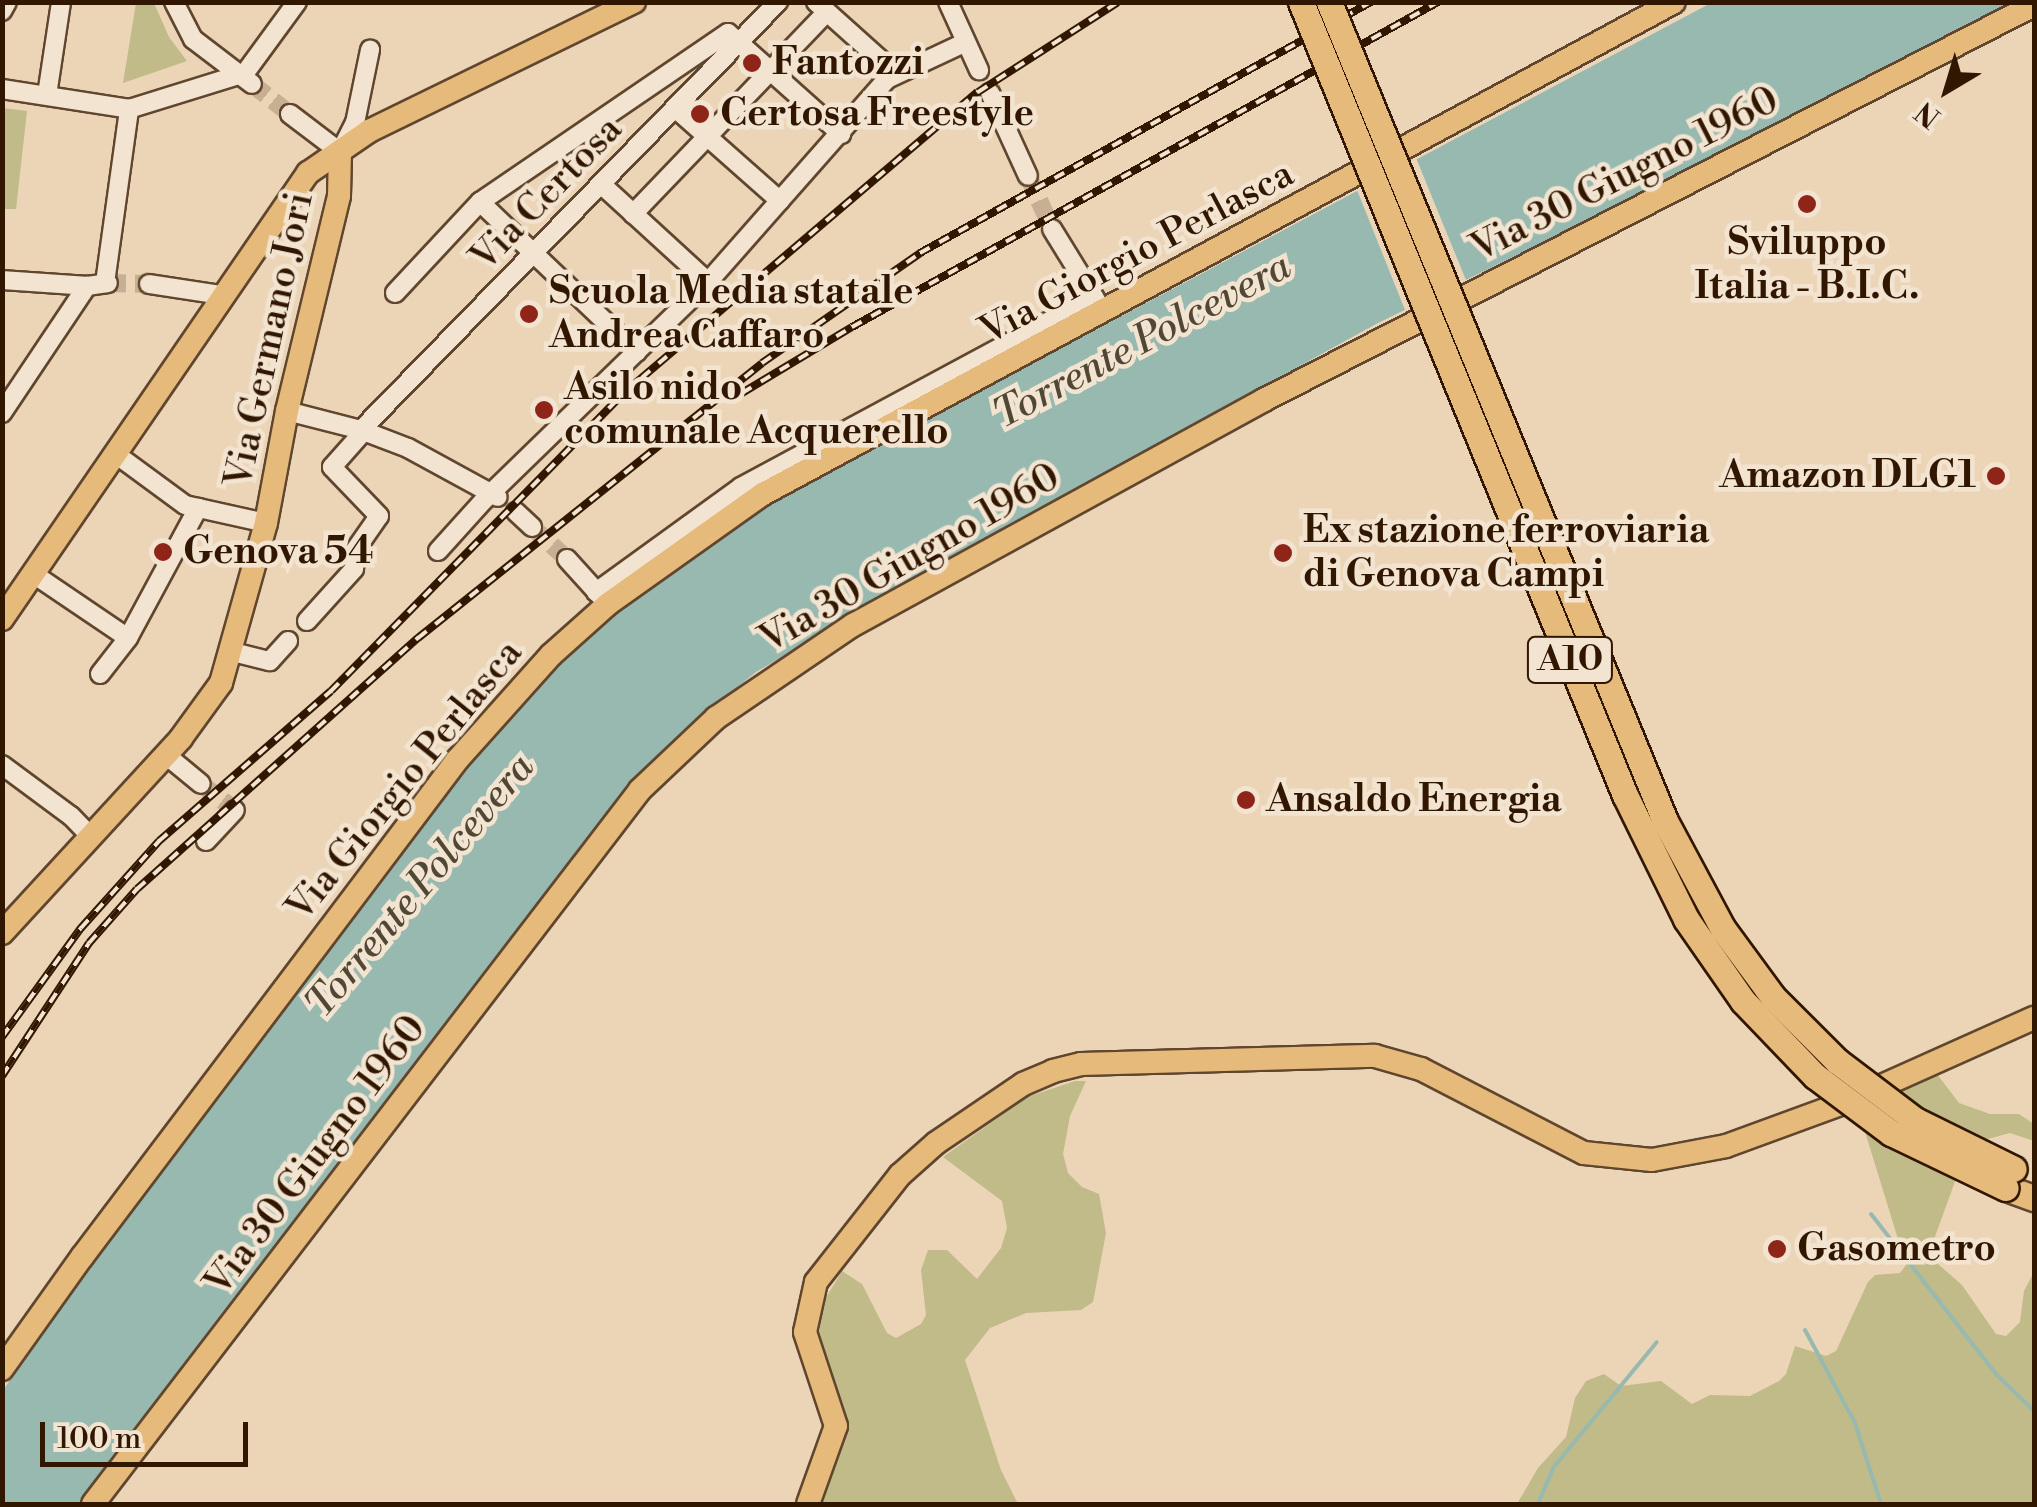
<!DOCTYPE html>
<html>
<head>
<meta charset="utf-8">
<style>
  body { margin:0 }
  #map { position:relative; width:2037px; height:1507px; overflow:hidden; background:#ebd5b6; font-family:"Libre Bodoni",serif }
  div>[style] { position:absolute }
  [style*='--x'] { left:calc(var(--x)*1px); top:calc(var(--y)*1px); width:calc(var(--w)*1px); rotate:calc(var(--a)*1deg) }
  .green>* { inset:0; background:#c0bb88 }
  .water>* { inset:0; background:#98b9af }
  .pier>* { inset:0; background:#ebd5b6 }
  .stream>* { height:4px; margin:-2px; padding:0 2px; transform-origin:2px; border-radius:2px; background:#98b9af }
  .minor-tunnel>* { height:18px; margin-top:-9px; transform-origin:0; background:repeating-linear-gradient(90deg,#c6af92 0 18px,transparent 0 27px) }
  .roads { filter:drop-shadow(2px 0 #60462e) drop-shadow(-2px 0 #60462e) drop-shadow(0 2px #60462e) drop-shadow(0 -2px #60462e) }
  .minor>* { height:18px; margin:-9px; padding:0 9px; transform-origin:9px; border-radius:9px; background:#f2e4d0 }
  .major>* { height:22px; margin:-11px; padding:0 11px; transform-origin:11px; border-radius:11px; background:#e6ba7b }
  .highway>* { height:25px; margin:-12.5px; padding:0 12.5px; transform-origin:12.5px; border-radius:12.5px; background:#e6ba7b }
  .rail>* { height:8px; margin-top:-4px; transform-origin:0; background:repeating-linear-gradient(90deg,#f2e4d0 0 11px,#311700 0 22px); box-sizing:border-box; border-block:2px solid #311700 }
  .bridges { filter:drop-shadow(2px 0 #311700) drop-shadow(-2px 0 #311700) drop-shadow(0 2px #311700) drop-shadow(0 -2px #311700) }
  .highway-bridge>* { height:25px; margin:-12.5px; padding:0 12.5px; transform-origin:12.5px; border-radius:12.5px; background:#e6ba7b }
  .dots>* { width:28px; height:28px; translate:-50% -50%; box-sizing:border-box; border:5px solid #f2e4d0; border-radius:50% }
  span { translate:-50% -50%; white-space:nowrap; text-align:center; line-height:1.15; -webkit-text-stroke:9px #f2e4d0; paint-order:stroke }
  .shield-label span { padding:2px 8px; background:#f2e4d0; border:2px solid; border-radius:8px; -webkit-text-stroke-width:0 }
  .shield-label { font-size:35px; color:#311700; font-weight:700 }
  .poi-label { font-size:38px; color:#311700; font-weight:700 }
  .left { translate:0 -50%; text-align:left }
  .right { translate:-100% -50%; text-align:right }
  .street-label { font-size:38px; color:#311700 }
  .water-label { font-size:40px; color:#504835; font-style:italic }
  .frame { position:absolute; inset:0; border:5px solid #311700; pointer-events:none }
  .north { position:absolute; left:1897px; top:40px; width:100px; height:100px; -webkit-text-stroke:8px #f2e4d0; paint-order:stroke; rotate:218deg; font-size:28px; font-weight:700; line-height:40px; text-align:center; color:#311700 }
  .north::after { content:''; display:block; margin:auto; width:35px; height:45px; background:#311700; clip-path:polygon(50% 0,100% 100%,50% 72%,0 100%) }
  .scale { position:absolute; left:40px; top:1422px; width:208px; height:45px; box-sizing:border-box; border:5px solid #311700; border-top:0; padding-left:12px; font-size:30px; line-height:35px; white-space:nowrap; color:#311700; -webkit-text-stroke:8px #f2e4d0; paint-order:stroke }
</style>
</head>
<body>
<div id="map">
  <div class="green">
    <i style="clip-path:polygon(136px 3px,154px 3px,169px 37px,187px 61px,123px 83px)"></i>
    <i style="clip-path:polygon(3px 108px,27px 111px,16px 209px,3px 209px)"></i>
    <i style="clip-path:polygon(1937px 1074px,1959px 1103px,1990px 1114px,2019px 1114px,2034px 1124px,2034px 1141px,2010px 1133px,1984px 1140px,1957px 1176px,1933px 1242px,1938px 1264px,1962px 1285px,1996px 1334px,2006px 1336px,2020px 1322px,2024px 1291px,2034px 1272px,2034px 1504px,1517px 1504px,1538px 1468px,1566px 1437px,1575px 1398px,1586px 1381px,1604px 1374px,1621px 1386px,1661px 1381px,1692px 1404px,1710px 1395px,1750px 1396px,1779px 1381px,1786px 1374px,1795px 1346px,1826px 1356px,1836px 1351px,1868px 1282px,1875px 1275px,1900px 1273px,1906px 1265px,1858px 1109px)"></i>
    <i style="clip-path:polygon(1075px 1081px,1086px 1081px,1070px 1116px,1063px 1154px,1068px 1173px,1082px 1187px,1099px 1194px,1106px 1233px,1093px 1302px,1081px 1310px,1026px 1313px,990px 1328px,965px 1360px,1001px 1470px,1018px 1504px,819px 1504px,843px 1441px,844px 1410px,818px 1337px,824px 1301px,842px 1271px,862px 1284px,887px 1333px,896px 1338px,921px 1324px,926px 1315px,921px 1270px,928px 1250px,947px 1250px,977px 1279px,1001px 1248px,1007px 1228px,1002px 1201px,943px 1157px,1027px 1097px)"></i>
  </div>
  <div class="water">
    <i style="clip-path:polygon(1711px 3px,2013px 3px,1727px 152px,1376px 324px,998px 532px,756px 672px,677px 736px,615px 805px,79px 1504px,3px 1504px,2px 1392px,97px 1253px,436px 809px,499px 728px,594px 630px,637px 594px,764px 506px)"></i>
  </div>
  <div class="pier">
    <i style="clip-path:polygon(1414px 153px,1468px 285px,1407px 315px,1355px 185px)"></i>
  </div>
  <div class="stream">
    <i style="--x:1871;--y:1214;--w:203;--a:52"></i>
    <i style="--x:1996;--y:1374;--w:53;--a:44.2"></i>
    <i style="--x:1805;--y:1330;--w:106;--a:61.7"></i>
    <i style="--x:1855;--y:1423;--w:85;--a:72.2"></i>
    <i style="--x:1538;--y:1504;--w:39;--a:-67"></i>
    <i style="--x:1553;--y:1468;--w:163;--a:-50.5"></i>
  </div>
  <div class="minor-tunnel">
    <i style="--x:252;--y:84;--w:48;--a:38.3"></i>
    <i style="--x:1028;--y:176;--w:58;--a:65.6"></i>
    <i style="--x:108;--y:283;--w:41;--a:1.4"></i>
    <i style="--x:532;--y:527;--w:47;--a:42.4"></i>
    <i style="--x:201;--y:784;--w:43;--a:37.4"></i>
  </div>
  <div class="roads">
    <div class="minor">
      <i style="--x:174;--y:2;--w:42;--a:62.8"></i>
      <i style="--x:193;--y:39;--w:74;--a:37.3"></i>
      <i style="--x:816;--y:2;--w:106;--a:41.9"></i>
      <i style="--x:948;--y:2;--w:75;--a:65.5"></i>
      <i style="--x:2;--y:11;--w:10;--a:-61"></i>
      <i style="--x:2;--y:89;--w:129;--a:8.9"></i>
      <i style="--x:129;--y:109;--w:121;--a:-17.2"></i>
      <i style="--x:245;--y:73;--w:88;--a:-53.8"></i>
      <i style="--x:990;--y:93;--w:91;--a:65.4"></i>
      <i style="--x:47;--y:95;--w:94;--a:-81.4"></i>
      <i style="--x:675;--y:108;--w:140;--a:41.5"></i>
      <i style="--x:290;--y:114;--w:63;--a:37.2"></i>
      <i style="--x:340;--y:152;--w:33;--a:-63"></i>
      <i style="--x:355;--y:123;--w:75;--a:-78.4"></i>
      <i style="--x:601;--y:184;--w:145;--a:42.5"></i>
      <i style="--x:480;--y:202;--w:217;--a:43.7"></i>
      <i style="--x:633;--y:214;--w:280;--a:-46.2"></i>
      <i style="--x:1052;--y:229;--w:89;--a:58.3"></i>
      <i style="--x:2;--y:280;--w:85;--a:4"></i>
      <i style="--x:105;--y:283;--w:176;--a:-82.1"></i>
      <i style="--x:149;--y:284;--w:73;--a:8.7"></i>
      <i style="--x:395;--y:293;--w:125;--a:-47"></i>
      <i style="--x:480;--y:202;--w:300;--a:-34.3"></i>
      <i style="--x:728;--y:33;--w:152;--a:41.8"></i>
      <i style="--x:287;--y:411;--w:76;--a:14.4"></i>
      <i style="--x:361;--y:430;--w:50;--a:21"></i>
      <i style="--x:408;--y:448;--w:102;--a:28.6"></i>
      <i style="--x:2;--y:413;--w:153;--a:-56.2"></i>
      <i style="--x:87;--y:286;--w:21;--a:-8"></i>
      <i style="--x:361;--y:430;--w:598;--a:-45.75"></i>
      <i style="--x:117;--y:455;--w:84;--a:36.3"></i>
      <i style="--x:185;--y:505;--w:83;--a:12.5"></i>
      <i style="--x:516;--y:512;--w:22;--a:43"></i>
      <i style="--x:438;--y:551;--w:70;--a:-47.9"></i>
      <i style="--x:485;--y:499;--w:311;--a:-44.2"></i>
      <i style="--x:708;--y:282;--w:271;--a:-48.6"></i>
      <i style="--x:887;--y:79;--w:87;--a:-25.1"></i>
      <i style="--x:567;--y:559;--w:55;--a:47.9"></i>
      <i style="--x:35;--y:575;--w:112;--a:34.1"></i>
      <i style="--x:596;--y:592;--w:179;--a:-35.9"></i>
      <i style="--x:741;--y:487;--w:401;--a:-28.3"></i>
      <i style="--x:307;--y:621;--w:70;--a:-47.9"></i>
      <i style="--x:354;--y:569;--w:20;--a:-84"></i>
      <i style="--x:356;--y:549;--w:40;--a:-55.1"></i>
      <i style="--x:379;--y:516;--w:68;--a:-133.8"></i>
      <i style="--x:332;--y:467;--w:48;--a:-48.4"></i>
      <i style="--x:233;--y:652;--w:38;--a:14"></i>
      <i style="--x:270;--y:661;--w:27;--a:-48"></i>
      <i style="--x:100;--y:674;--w:46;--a:-52.1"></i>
      <i style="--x:128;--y:638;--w:148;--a:-61.7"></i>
      <i style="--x:166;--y:755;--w:45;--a:39.6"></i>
      <i style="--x:2;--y:765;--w:86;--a:36.5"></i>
      <i style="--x:71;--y:816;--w:30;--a:46"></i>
      <i style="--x:206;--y:841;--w:42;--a:-46.9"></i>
    </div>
    <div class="major">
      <i style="--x:2;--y:619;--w:541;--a:-55.55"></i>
      <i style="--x:308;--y:173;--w:74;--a:-34.5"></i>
      <i style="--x:369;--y:131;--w:295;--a:-26"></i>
      <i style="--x:2;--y:933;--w:265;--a:-47.4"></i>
      <i style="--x:181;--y:738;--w:68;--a:-54"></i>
      <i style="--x:221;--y:683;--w:166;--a:-74.3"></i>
      <i style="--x:266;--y:523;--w:114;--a:-79.4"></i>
      <i style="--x:287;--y:411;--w:221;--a:-76.4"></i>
      <i style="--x:339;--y:196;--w:44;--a:-88.7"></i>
      <i style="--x:2;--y:1369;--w:138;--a:-54.5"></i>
      <i style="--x:82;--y:1257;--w:624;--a:-52.95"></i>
      <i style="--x:458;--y:759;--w:140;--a:-48.2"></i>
      <i style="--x:551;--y:655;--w:76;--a:-41.8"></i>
      <i style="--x:608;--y:604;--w:190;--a:-35.4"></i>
      <i style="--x:763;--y:494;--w:1035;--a:-28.37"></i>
      <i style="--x:93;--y:1504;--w:899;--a:-52.54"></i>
      <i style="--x:640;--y:790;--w:105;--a:-43.5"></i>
      <i style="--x:716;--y:718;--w:166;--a:-34.2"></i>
      <i style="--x:853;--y:625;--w:469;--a:-28.7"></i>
      <i style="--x:1264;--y:400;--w:865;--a:-27.16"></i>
      <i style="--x:808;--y:1504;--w:83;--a:-70.3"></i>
      <i style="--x:836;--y:1426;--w:99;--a:-108.3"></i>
      <i style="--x:805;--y:1332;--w:51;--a:-77.6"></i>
      <i style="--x:816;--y:1282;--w:136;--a:-51.9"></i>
      <i style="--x:900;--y:1175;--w:48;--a:-41.6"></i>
      <i style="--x:936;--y:1143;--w:105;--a:-34.1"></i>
      <i style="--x:1023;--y:1084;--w:33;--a:-23"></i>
      <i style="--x:1053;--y:1071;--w:29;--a:-14"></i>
      <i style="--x:1081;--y:1064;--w:294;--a:-1.6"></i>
      <i style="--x:1375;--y:1056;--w:48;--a:15.8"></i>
      <i style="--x:1421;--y:1069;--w:183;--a:27.3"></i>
      <i style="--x:1584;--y:1153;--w:68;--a:5.9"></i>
      <i style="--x:1652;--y:1160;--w:75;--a:-10.7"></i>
      <i style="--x:1726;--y:1146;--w:128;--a:-20.1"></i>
      <i style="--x:1846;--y:1102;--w:206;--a:-24.1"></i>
    </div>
    <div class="highway">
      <i style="--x:2006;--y:1188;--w:30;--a:20"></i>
    </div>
  </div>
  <div class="rail">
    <i style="--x:742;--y:393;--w:128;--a:-31"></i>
    <i style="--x:852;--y:327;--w:670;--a:-29.01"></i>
    <i style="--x:2;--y:1037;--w:135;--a:-54.1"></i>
    <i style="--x:81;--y:928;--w:117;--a:-48.1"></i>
    <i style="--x:159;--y:841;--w:228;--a:-41.1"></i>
    <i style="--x:331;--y:691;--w:419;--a:-45.5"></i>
    <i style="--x:625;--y:392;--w:463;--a:-40.4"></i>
    <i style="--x:978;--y:92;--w:166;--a:-32.7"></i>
    <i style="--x:2;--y:1076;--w:159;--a:-56.8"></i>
    <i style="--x:89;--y:943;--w:72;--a:-48.4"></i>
    <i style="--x:137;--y:889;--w:377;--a:-41.8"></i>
    <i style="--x:418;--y:638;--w:440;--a:-38.6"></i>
    <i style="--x:762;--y:363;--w:193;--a:-34.8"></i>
    <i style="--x:920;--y:253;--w:516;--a:-29.1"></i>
  </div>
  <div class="bridges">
    <div class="highway-bridge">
      <i style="--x:1301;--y:2;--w:857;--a:67.78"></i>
      <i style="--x:1625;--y:795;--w:138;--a:63.8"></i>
      <i style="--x:1686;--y:919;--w:100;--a:55.2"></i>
      <i style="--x:1743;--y:1001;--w:104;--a:46.2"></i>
      <i style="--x:1815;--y:1076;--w:95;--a:36.9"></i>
      <i style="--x:1891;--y:1133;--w:127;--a:25.6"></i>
      <i style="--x:1329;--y:2;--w:885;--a:67.69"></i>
      <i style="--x:1665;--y:821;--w:123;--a:61.8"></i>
      <i style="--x:1723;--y:929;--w:84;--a:53.7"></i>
      <i style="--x:1773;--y:997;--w:91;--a:45"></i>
      <i style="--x:1837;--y:1061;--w:98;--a:37.1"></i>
      <i style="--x:1915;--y:1120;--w:110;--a:26.3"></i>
    </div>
  </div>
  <div class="dots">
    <i style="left:752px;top:63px;background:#8f2418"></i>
    <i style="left:700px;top:114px;background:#8f2418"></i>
    <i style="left:1807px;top:204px;background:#8f2418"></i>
    <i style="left:529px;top:314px;background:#8f2418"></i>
    <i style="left:544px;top:410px;background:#8f2418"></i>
    <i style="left:1996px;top:476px;background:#8f2418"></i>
    <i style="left:163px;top:552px;background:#8f2418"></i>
    <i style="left:1283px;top:553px;background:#8f2418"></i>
    <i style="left:1246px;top:800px;background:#8f2418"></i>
    <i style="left:1777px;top:1249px;background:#8f2418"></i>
  </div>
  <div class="shield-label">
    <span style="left:1570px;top:660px">A10</span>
  </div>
  <div class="poi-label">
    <span class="left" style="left:772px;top:63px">Fantozzi</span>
    <span class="left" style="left:720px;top:114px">Certosa Freestyle</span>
    <span style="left:1807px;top:265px">Sviluppo<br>Italia - B.I.C.</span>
    <span class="left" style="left:549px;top:314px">Scuola Media statale<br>Andrea Caffaro</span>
    <span class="left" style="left:564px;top:410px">Asilo nido<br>comunale Acquerello</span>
    <span class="right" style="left:1976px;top:476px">Amazon DLG1</span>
    <span class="left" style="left:1303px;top:553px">Ex stazione ferroviaria<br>di Genova Campi</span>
    <span class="left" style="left:183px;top:552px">Genova 54</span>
    <span class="left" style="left:1266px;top:800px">Ansaldo Energia</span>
    <span class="left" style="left:1797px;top:1249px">Gasometro</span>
  </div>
  <div class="street-label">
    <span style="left:1625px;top:175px;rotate:-27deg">Via 30 Giugno 1960</span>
    <span style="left:547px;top:194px;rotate:-46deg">Via Certosa</span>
    <span style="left:1137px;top:253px;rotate:-28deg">Via Giorgio Perlasca</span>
    <span style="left:270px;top:340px;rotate:-78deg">Via Germano Jori</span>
    <span style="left:910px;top:559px;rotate:-30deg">Via 30 Giugno 1960</span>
    <span style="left:405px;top:781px;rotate:-51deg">Via Giorgio Perlasca</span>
    <span style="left:316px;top:1156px;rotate:-53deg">Via 30 Giugno 1960</span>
  </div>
  <div class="water-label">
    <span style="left:1142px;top:341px;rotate:-28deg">Torrente Polcevera</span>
    <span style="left:420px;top:886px;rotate:-50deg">Torrente Polcevera</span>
  </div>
  <div class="frame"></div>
  <div class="north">N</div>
  <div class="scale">100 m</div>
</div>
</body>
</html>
